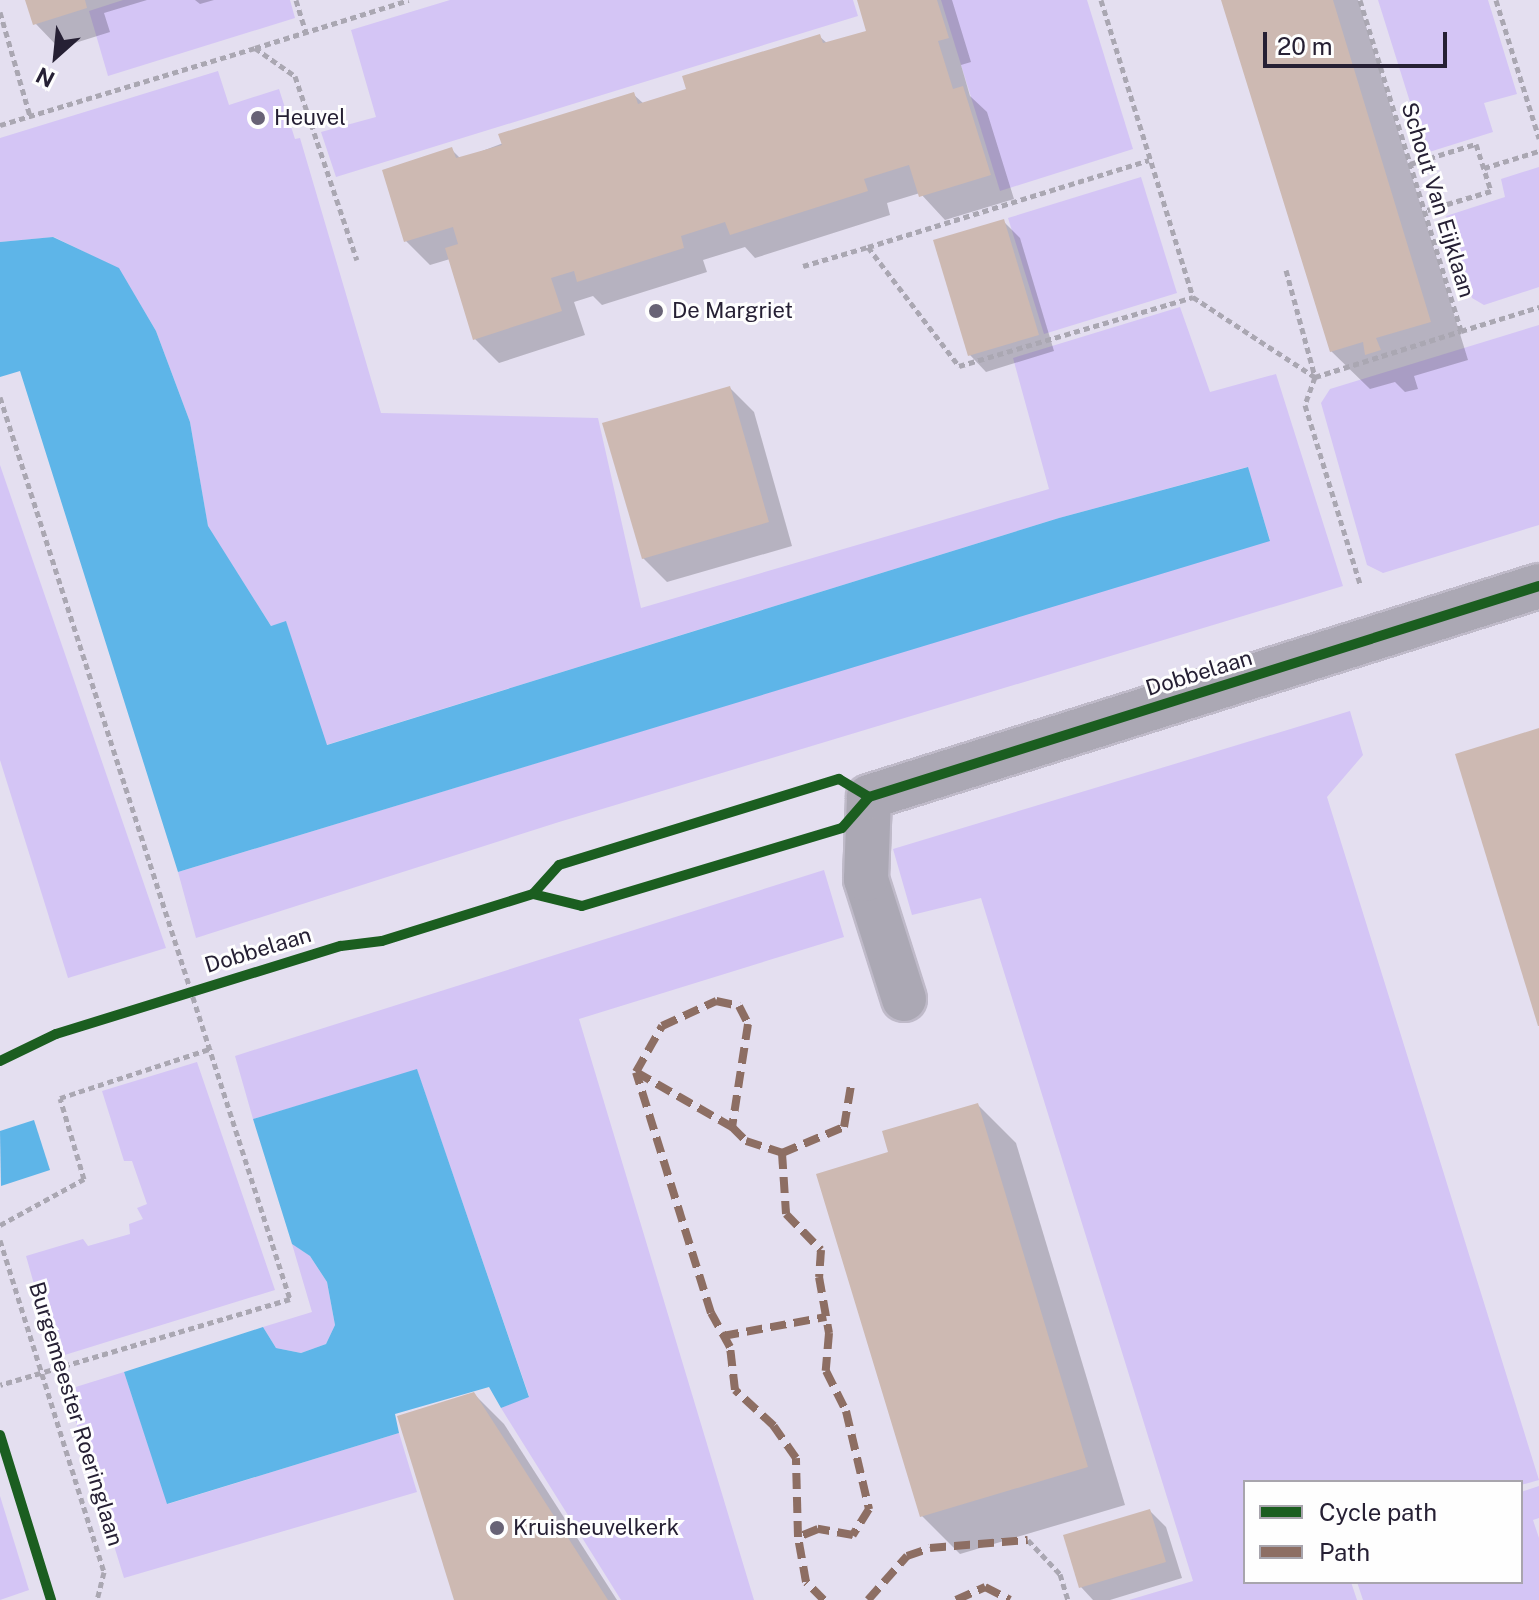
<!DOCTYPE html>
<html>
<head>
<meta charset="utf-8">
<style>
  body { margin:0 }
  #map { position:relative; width:1539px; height:1600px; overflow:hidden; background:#e4dff0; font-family:"Public Sans",sans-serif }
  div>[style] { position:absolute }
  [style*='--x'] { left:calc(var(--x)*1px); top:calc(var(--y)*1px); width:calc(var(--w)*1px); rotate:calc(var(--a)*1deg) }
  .green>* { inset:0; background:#d4c5f5 }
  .water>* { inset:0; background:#5eb5e8 }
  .shadow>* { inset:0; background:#0003 }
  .building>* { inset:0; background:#cdb9b2 }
  .path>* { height:5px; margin-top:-2.5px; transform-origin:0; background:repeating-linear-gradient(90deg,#aaa7b2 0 6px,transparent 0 10px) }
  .roads { filter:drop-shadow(2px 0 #bfbac9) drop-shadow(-2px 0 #bfbac9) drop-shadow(0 2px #bfbac9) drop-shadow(0 -2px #bfbac9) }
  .minor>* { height:44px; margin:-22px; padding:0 22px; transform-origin:22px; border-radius:22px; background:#aba8b4 }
  .quiet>* { height:8px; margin-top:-4px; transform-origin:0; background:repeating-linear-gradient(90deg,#8d6e63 0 16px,transparent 0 24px) }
  .cycleway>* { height:10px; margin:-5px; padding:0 5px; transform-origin:5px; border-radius:5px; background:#1b5e20 }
  .dots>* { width:22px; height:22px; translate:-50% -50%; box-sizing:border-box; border:4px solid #fefefe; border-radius:50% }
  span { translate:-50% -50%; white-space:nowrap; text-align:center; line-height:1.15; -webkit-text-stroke:6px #fefefe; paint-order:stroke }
  .poi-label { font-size:22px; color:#262034 }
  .left { translate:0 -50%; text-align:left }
  .street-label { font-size:22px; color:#262034 }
  .legend { position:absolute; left:1243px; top:1480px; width:280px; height:104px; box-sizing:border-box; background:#fefefe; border:2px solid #a8a5ad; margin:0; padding:10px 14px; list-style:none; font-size:24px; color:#262034 }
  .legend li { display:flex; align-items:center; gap:16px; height:40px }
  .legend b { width:40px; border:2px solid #a8a5ad }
  .north { position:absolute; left:16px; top:16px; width:80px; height:80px; -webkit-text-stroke:6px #fefefe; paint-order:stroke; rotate:207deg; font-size:22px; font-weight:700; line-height:32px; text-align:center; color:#262034 }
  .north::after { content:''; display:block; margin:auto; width:28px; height:36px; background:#262034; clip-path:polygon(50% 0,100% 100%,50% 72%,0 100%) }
  .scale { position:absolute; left:1263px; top:32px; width:184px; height:36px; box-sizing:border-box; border:4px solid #262034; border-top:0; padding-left:10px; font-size:24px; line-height:28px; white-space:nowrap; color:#262034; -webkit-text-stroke:6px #fefefe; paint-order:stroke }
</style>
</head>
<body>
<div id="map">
  <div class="green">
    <i style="clip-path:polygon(123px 0,290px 0,295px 18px,108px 76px,89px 11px)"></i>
    <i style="clip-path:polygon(450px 0,853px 0,858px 16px,336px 177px,321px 132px,376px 117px,351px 30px)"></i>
    <i style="clip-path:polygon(941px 0,1087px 0,1133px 149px,1000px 191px)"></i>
    <i style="clip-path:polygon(1378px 0,1488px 0,1517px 94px,1484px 103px,1493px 132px,1426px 153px)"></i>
    <i style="clip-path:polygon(218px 71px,229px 105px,279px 89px,295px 139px,300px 138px,381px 413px,598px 418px,641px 608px,1049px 489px,1013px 358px,1180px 307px,1210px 392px,1276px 374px,1343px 586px,559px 822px,196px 938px,178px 872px,1270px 540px,1247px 467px,1059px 518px,326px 745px,286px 622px,271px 626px,208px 527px,190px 422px,156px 331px,119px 269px,54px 237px,0 242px,0 138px)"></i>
    <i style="clip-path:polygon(1539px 167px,1539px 287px,1484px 305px,1472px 298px,1446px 216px,1505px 197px,1501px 179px)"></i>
    <i style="clip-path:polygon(1141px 177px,1177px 293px,1044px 334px,1008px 218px)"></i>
    <i style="clip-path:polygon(1539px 325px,1539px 525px,1383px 573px,1367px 565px,1321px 403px,1330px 389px)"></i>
    <i style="clip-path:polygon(0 465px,166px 948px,68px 978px,0 760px)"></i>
    <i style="clip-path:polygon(1350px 711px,1363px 755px,1327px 797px,1539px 1480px,1521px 1485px,1245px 1482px,1245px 1582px,1351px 1582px,1357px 1600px,1129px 1600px,1193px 1581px,981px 898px,912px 915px,893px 849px)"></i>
    <i style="clip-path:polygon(824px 870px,844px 937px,579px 1019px,754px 1600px,621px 1600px,501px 1408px,529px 1396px,417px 1070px,253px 1119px,235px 1056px)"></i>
    <i style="clip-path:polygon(197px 1062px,275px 1290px,55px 1358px,26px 1256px,83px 1239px,88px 1246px,130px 1234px,129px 1224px,143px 1219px,137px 1208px,147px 1204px,132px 1161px,124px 1161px,102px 1091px)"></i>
    <i style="clip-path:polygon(292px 1244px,310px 1256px,327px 1282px,335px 1325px,326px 1344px,301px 1353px,276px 1348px,263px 1327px,312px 1312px)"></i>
    <i style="clip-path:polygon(124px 1372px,168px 1504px,399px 1433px,417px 1492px,124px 1578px,66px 1390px)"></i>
    <i style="clip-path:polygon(1539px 1486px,1539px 1518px,1533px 1520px,1539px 1538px,1539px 1600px,1363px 1600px,1357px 1582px,1521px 1582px,1521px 1492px)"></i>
    <i style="clip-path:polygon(0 1496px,29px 1590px,0 1600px)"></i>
  </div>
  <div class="water">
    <i style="clip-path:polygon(53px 237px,119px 268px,156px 331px,190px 422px,208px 526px,271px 626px,286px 621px,327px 745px,1059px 518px,1248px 467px,1270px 541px,178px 872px,20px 371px,0 377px,0 242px)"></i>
    <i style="clip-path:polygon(417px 1069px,529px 1397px,501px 1408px,489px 1387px,395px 1414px,399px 1433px,167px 1504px,124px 1372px,263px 1327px,276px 1348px,301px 1353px,326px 1344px,335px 1325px,327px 1282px,310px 1256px,292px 1244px,253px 1119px)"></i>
    <i style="clip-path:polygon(34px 1120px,50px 1170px,1px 1186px,0 1131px)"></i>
  </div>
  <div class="shadow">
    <i style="clip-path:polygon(28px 0,147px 0,104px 13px,110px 32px,59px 48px,35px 23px)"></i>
    <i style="clip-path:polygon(195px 0,214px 0,200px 4px)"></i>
    <i style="clip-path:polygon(859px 0,952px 0,971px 62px,961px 65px,970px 96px,987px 112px,1014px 199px,945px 220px,920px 193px,887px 203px,890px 215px,755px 258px,745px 247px,703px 260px,707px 272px,602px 305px,593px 296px,574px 302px,585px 335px,499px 363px,475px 339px,450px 259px,430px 265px,406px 241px,452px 150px,461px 159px,633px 94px,644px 104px,689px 90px,819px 36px,828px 44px,868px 32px)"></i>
    <i style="clip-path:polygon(1223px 0,1358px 0,1468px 360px,1414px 376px,1418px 389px,1405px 392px,1395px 382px,1370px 389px,1331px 351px)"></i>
    <i style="clip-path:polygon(1003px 221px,1020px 238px,1054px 351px,986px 372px,970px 355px)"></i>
    <i style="clip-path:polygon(730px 388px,754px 412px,792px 546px,667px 582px,643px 558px)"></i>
    <i style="clip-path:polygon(978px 1105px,1016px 1143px,1125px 1505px,960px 1554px,922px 1516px,891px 1154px)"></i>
    <i style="clip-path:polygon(474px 1394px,504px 1424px,617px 1600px,456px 1600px)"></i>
    <i style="clip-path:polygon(1150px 1511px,1166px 1527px,1182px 1578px,1110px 1600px,1093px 1600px,1081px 1587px)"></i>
  </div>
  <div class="building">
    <i style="clip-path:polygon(25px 0,85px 0,87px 8px,33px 25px)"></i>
    <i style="clip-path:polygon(857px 0,937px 0,949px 38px,938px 41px,953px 89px,963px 86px,991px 175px,919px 197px,909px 165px,864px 179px,868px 191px,730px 235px,725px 222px,681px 236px,684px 248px,577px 282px,574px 271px,551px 278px,562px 311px,473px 340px,445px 248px,458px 244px,453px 227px,404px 242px,382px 170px,452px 147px,456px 158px,502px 145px,498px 134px,634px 92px,638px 104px,686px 89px,682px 76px,820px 34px,823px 43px,866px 31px)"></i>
    <i style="clip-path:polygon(1221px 0,1333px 0,1431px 322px,1376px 338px,1381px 350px,1365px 355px,1363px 342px,1330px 352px)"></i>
    <i style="clip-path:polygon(1004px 219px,1039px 335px,968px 356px,933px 240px)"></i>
    <i style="clip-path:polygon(730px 386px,769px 522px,642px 559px,602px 423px)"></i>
    <i style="clip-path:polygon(1539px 728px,1539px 1026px,1538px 1026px,1455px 754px)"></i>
    <i style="clip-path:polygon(978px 1103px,1088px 1467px,920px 1517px,816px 1174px,888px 1152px,882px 1131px)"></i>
    <i style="clip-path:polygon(474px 1392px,516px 1457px,608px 1600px,454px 1600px,397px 1416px)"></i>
    <i style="clip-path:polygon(1150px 1509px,1166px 1562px,1079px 1588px,1063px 1535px)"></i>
  </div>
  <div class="path">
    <i style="--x:296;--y:0;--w:34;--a:73"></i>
    <i style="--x:1101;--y:0;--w:311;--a:72.8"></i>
    <i style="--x:1193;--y:297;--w:146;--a:33.3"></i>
    <i style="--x:1315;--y:377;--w:153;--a:-17.5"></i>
    <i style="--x:1360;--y:0;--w:346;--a:73"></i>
    <i style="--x:1461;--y:331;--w:82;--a:-17.1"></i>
    <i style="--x:1496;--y:0;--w:145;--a:72.7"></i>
    <i style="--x:0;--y:12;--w:108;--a:73.9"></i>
    <i style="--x:255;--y:48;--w:161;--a:-17.3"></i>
    <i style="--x:0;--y:125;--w:266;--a:-16.8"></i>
    <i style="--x:255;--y:48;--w:49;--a:35"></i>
    <i style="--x:295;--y:76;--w:194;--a:71.4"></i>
    <i style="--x:1410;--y:164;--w:69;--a:-16.9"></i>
    <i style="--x:1476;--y:144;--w:49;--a:72.3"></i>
    <i style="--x:1491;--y:191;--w:70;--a:163.4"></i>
    <i style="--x:1484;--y:168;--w:58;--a:-17.2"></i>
    <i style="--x:868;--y:247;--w:294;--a:-17.2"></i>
    <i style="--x:803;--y:266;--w:68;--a:-16.3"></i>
    <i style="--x:868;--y:247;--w:150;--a:52.6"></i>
    <i style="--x:959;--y:366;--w:244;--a:-16.4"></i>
    <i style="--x:1286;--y:270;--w:111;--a:74.8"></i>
    <i style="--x:1315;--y:377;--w:30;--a:110"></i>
    <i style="--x:1305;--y:405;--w:187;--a:72.9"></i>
    <i style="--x:0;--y:397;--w:947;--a:72.18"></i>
    <i style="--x:290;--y:1299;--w:302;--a:163.5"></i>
    <i style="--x:0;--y:1225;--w:96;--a:-28.7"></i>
    <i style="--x:84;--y:1179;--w:84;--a:-106.5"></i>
    <i style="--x:60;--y:1098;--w:160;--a:-18.2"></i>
    <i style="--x:0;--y:1240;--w:348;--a:72.6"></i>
    <i style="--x:104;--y:1572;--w:29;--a:104"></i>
    <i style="--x:1028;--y:1540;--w:47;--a:46.7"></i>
    <i style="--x:1060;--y:1574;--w:27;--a:73"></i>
  </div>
  <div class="roads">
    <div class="minor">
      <i style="--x:904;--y:999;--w:126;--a:-107.6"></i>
      <i style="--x:866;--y:879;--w:82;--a:-87.9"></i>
      <i style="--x:869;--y:797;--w:702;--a:-17.48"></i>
    </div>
  </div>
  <div class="quiet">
    <i style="--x:636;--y:1072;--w:111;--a:29.8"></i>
    <i style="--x:782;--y:1153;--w:61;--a:86.2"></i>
    <i style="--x:786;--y:1214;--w:50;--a:45.8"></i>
    <i style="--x:821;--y:1250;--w:27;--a:94"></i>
    <i style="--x:819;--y:1277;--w:57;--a:79.9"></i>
    <i style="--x:829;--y:1333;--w:38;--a:95"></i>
    <i style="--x:826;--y:1371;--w:45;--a:63.4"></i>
    <i style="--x:846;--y:1411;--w:101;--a:76.8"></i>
    <i style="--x:869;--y:1509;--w:31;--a:122"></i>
    <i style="--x:853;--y:1535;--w:36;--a:-170"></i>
    <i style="--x:818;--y:1529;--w:22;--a:158"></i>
    <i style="--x:723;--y:1336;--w:105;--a:-10.5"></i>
    <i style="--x:824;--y:1600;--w:25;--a:-135"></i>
    <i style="--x:806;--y:1582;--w:46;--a:-100.1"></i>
    <i style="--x:798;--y:1537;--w:79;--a:-91.5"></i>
    <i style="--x:796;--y:1458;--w:39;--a:-125"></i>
    <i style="--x:774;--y:1426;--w:53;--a:-137.3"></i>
    <i style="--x:735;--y:1390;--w:43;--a:-96.6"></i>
    <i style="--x:730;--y:1347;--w:39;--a:-119"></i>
    <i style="--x:711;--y:1313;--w:252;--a:-107.3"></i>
    <i style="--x:636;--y:1072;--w:53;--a:-60.5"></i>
    <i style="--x:662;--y:1026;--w:60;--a:-24.8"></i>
    <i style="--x:716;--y:1001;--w:24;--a:12"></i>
    <i style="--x:739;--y:1006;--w:20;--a:63"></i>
    <i style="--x:748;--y:1024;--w:104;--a:98.8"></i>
    <i style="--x:732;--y:1127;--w:20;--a:45"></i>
    <i style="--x:746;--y:1141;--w:38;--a:18"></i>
    <i style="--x:782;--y:1153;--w:67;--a:-22.8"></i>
    <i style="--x:844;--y:1127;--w:43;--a:-80.5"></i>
    <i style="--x:868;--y:1600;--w:59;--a:-48.4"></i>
    <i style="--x:907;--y:1556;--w:24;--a:-19"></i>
    <i style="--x:930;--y:1548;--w:98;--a:-4.7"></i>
    <i style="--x:956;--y:1600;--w:32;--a:-24"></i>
    <i style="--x:985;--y:1587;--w:28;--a:27"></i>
  </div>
  <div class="cycleway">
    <i style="--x:533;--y:894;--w:39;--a:-48"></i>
    <i style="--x:559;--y:865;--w:293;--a:-17.1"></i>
    <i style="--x:839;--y:779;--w:35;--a:31"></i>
    <i style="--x:0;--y:1061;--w:62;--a:-25.7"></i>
    <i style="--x:56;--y:1034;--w:298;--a:-17.2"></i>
    <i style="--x:341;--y:946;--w:41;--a:-7"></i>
    <i style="--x:382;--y:941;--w:158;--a:-17.3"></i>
    <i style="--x:533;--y:894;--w:50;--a:13.8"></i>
    <i style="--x:582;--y:906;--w:271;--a:-16.7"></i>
    <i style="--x:842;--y:828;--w:41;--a:-48.9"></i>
    <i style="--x:869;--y:797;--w:702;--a:-17.48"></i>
    <i style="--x:0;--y:1435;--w:173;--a:72.8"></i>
  </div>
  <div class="dots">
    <i style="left:258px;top:118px;background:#686376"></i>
    <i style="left:656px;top:311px;background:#686376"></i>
    <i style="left:497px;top:1528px;background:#686376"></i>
  </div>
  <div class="poi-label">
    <span class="left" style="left:274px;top:118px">Heuvel</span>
    <span class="left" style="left:672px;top:311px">De Margriet</span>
    <span class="left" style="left:513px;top:1528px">Kruisheuvelkerk</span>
  </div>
  <div class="street-label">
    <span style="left:1438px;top:200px;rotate:73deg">Schout Van Eijklaan</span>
    <span style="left:1199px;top:673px;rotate:-17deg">Dobbelaan</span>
    <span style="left:258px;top:950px;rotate:-17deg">Dobbelaan</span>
    <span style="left:76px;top:1414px;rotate:73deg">Burgemeester Roeringlaan</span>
  </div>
  <ul class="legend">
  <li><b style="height:10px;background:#1b5e20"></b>Cycle path</li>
  <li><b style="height:10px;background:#8d6e63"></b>Path</li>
  </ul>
  <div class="north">N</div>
  <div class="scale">20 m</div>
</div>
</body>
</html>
